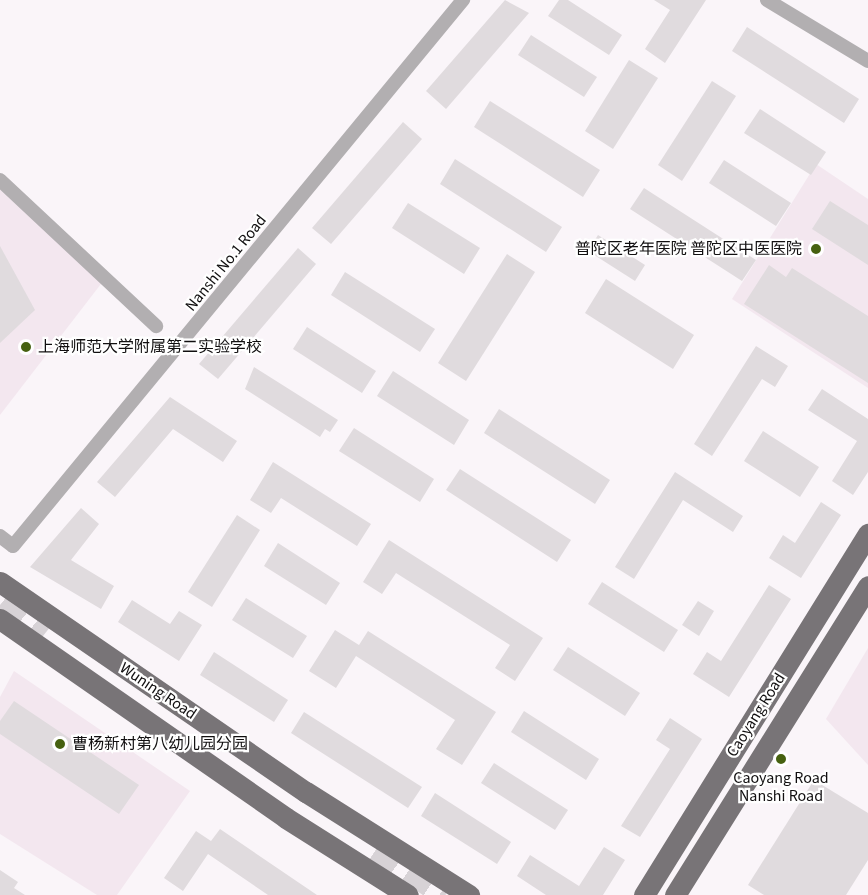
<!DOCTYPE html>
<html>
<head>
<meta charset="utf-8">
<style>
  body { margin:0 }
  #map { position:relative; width:868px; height:895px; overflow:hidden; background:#faf5f9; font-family:"Source Sans 3","Noto Sans SC",sans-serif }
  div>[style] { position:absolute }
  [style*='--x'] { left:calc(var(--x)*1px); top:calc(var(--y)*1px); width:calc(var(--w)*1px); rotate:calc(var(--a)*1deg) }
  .built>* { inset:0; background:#f3e7ef }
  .building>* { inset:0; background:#e0dbde }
  .highway-tunnel>* { height:26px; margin-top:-13px; transform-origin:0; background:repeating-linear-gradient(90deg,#d7d2d6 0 26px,transparent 0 39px) }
  .street>* { height:14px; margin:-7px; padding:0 7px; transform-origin:7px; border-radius:7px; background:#b2afb1 }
  .primary>* { height:21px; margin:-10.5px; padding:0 10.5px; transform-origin:10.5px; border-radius:10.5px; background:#787477 }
  .dots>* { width:16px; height:16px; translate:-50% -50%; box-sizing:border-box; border:3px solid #fff; border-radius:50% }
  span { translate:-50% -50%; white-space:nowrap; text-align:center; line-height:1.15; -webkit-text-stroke:4.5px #fff; paint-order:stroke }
  .poi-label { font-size:16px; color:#110f10 }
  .right { translate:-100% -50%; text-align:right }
  .left { translate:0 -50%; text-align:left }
  .street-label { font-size:16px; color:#110f10 }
</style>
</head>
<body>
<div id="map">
  <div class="built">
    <i style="clip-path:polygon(816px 164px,868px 199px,868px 388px,732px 299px)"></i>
    <i style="clip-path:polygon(0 180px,104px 280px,0 415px)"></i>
    <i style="clip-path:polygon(868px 648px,868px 765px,826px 719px)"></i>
    <i style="clip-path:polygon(14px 671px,190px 791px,117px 895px,97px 895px,0 834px,0 697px)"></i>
  </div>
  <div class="building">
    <i style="clip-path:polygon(505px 0,529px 13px,446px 109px,426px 91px)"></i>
    <i style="clip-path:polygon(559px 0,568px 0,622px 35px,609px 55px,548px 16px)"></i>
    <i style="clip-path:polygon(654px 0,706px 0,665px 63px,645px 49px,670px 10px)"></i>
    <i style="clip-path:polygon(747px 27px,859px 99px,844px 123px,732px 51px)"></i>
    <i style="clip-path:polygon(531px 35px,597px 77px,584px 97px,518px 55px)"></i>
    <i style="clip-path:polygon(629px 60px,658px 78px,613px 149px,585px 131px)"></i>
    <i style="clip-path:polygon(712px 81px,736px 96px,682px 181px,658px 165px)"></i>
    <i style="clip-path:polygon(490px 101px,600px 170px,583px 197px,474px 127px)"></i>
    <i style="clip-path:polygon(760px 109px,826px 152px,811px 175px,744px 133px)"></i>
    <i style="clip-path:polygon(403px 122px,422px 139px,331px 244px,312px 228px)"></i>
    <i style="clip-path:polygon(455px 159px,562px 227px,546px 252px,440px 184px)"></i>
    <i style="clip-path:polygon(724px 160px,791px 203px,776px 226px,709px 183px)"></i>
    <i style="clip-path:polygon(644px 188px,756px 260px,742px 281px,630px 209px)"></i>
    <i style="clip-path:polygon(830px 201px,868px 225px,868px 265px,812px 229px)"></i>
    <i style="clip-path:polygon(408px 203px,480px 248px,464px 274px,392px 228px)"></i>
    <i style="clip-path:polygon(598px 235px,645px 265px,635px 281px,588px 251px)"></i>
    <i style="clip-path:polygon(0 246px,35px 310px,0 343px)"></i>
    <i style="clip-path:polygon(298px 248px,316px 264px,218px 379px,199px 364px)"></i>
    <i style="clip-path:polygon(507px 254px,535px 272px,466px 381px,438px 363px)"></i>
    <i style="clip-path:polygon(769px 265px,786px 277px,792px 268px,868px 316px,868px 383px,744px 304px)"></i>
    <i style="clip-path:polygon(345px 272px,435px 329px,420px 352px,331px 295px)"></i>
    <i style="clip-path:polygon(606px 279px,694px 335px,673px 369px,585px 313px)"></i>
    <i style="clip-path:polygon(307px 327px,376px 371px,362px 393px,293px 349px)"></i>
    <i style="clip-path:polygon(756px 346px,788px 366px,775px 387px,762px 379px,712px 456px,694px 444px)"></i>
    <i style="clip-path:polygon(254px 367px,338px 420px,330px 432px,325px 429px,320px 437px,245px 389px)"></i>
    <i style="clip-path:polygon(393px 371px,469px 420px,454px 445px,377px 396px)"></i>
    <i style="clip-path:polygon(822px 389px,868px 419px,868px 472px,853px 495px,832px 481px,857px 441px,808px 410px)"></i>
    <i style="clip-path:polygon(170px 397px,237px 441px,223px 462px,173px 429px,115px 497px,97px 482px)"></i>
    <i style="clip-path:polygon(499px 409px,610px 480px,595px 504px,484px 433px)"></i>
    <i style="clip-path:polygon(354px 428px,434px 479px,420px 502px,339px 451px)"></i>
    <i style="clip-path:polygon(763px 431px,819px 467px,800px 497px,744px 461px)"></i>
    <i style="clip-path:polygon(273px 462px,371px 524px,357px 546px,281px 498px,271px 513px,250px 500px)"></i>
    <i style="clip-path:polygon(460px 469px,571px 540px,557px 562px,446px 490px)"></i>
    <i style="clip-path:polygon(675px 472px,743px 516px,733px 532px,683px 500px,634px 579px,615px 567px)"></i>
    <i style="clip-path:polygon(821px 502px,841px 515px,801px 578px,769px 558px,783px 535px,795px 543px)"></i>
    <i style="clip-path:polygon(81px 508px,99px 524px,71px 560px,114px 586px,101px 609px,30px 567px)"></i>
    <i style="clip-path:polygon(237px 515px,260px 530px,212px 607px,188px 592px)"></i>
    <i style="clip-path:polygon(389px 540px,543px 638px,515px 681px,495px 668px,510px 645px,396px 573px,382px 594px,363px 582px)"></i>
    <i style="clip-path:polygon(278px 543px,340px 583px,326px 605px,264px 566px)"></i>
    <i style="clip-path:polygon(602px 582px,678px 630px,664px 652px,588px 604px)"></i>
    <i style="clip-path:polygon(769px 585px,791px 599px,729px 697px,693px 674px,707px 652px,721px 661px)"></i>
    <i style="clip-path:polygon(246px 598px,307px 636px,293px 658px,232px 620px)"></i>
    <i style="clip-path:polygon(132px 600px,170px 624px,179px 611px,202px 625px,179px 661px,118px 622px)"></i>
    <i style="clip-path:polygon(698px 601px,714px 611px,699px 636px,682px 625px)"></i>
    <i style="clip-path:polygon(335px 630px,359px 645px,368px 631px,496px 712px,462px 765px,436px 749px,455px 720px,356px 656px,336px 688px,309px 671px)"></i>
    <i style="clip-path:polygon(568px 647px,640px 693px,625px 716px,553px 670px)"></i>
    <i style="clip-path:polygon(214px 652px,288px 700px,274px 722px,200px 675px)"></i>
    <i style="clip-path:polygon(14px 701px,139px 785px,119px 814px,0 734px,0 721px)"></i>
    <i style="clip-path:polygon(524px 711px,599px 759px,586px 780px,511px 732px)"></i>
    <i style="clip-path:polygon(304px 712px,422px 787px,408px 808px,291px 733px)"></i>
    <i style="clip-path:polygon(670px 718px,702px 739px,640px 837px,621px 826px,670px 749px,656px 740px)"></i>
    <i style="clip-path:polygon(494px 763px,568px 810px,555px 830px,481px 783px)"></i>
    <i style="clip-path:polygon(814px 780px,868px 813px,868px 860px,846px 895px,764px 895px,748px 885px)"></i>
    <i style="clip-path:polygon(435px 793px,511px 842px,497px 864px,421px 816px)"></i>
    <i style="clip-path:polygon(220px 829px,317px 895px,268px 895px,208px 854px,183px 891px,164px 878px,196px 831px,211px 841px)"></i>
    <i style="clip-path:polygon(604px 847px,625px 860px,603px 895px,546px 895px,517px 876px,530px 855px,579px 886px)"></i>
    <i style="clip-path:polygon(0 870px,18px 882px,14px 888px,25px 895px,0 895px)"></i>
  </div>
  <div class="highway-tunnel">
    <i style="--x:0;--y:605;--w:53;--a:38.2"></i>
    <i style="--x:377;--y:848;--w:83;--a:34.3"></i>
  </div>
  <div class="street">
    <i style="--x:767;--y:0;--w:118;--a:31.1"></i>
    <i style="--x:0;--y:180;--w:214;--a:43.1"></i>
    <i style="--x:0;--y:536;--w:16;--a:38"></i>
    <i style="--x:13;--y:546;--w:708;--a:-50.51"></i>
  </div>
  <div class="primary">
    <i style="--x:0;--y:582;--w:371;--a:34.5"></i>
    <i style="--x:306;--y:792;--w:193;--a:32.3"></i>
    <i style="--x:0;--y:619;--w:348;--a:34.8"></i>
    <i style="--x:286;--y:818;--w:144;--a:32.3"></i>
    <i style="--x:644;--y:895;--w:425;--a:-58.2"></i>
    <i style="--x:675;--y:895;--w:364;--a:-58"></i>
  </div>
  <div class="dots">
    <i style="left:816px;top:249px;background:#466110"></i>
    <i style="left:26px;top:347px;background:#466110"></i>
    <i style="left:60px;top:744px;background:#466110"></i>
    <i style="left:781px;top:759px;background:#466110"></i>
  </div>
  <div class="poi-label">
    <span class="right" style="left:802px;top:249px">普陀区老年医院 普陀区中医医院</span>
    <span class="left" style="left:38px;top:347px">上海师范大学附属第二实验学校</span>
    <span class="left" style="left:72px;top:744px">曹杨新村第八幼儿园分园</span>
    <span style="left:781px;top:787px">Caoyang Road<br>Nanshi Road</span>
  </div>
  <div class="street-label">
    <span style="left:226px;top:263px;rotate:-51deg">Nanshi No.1 Road</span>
    <span style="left:158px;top:691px;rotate:34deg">Wuning Road</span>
    <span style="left:756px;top:715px;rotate:-58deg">Caoyang Road</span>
  </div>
</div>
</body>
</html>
